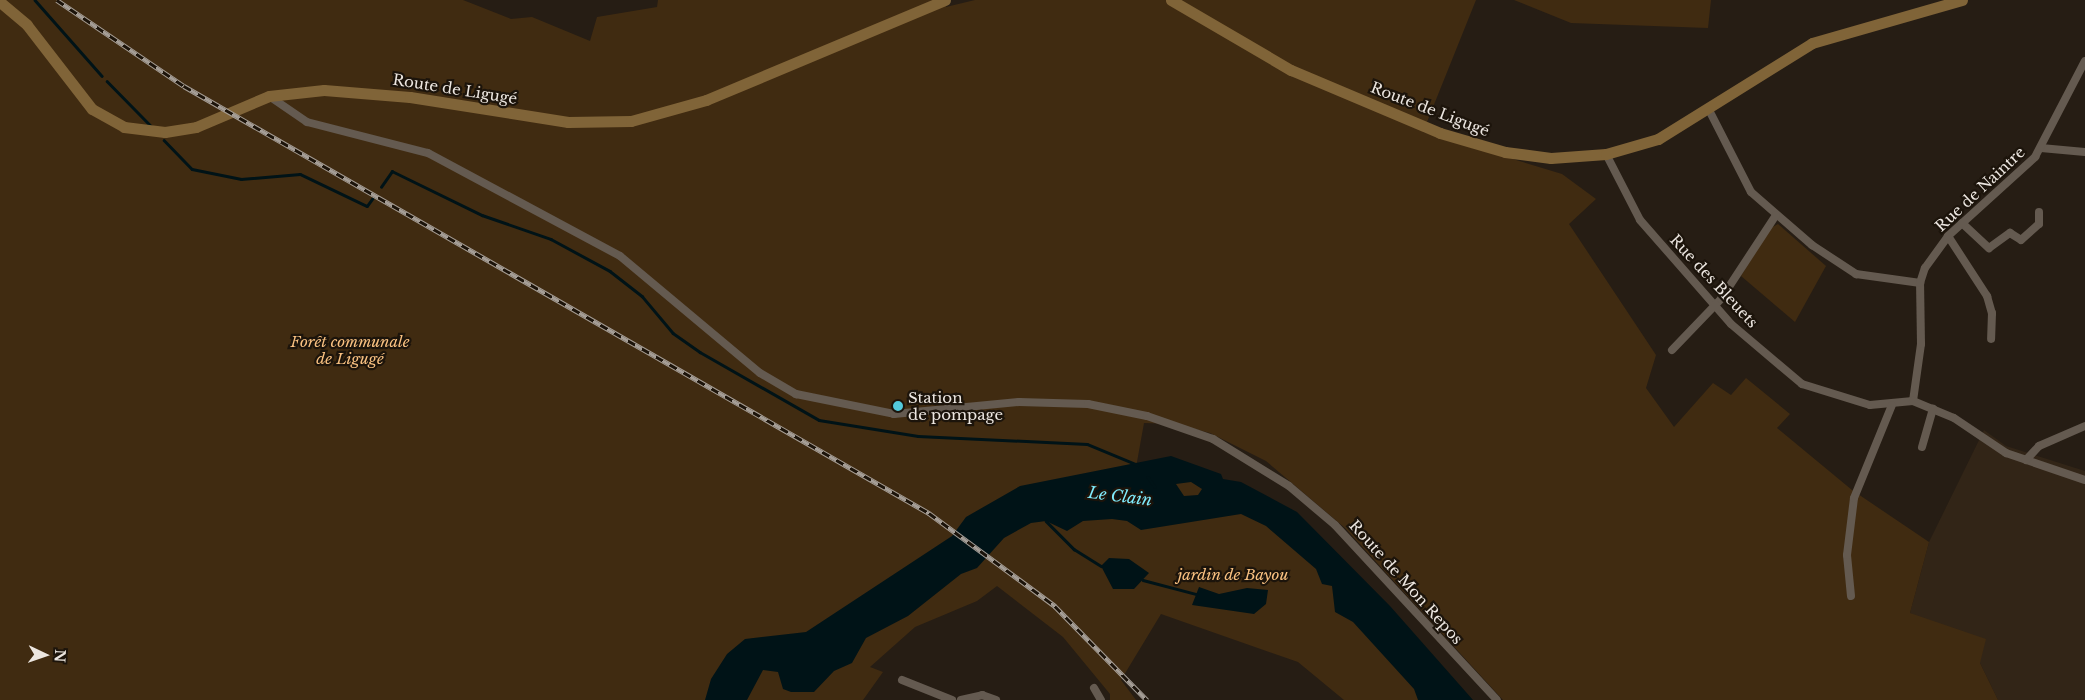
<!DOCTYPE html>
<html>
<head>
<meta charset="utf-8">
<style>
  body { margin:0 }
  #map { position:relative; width:2085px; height:700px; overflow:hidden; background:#261d14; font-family:"Libre Baskerville",serif }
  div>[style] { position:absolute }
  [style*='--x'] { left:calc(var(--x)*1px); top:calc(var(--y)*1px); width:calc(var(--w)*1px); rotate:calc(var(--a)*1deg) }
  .built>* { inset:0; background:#322517 }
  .green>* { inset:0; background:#402b11 }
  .water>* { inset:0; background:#001317 }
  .stream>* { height:2.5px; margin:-1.25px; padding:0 1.25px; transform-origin:1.25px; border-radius:1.25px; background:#001317 }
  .street>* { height:8px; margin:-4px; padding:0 4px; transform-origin:4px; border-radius:4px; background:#645a50 }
  .secondary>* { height:11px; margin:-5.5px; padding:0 5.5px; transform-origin:5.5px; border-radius:5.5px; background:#806438 }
  .rail>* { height:4.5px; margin-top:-2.25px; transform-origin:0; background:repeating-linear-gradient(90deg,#1c140b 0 8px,#a59e97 0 16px); box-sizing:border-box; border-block:1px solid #a59e97 }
  .dots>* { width:14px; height:14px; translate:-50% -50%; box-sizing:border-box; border:2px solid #1c140b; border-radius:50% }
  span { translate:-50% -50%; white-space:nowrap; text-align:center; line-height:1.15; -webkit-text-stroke:4.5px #1c140b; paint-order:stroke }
  .street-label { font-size:15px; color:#ece6e0 }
  .park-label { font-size:15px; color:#f9c181; font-style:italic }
  .poi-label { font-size:15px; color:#ece6e0 }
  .left { translate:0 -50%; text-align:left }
  .water-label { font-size:16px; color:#80edfe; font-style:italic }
  .north { position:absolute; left:20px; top:630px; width:50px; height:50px; -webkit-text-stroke:4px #1c140b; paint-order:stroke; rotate:93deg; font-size:14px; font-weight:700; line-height:20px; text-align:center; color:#ece6e0 }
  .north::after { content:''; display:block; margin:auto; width:18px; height:22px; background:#ece6e0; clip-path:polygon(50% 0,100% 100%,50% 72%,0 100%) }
</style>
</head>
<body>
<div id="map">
  <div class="built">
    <i style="clip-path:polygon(1984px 430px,2006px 446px,2085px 471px,2085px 700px,1998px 700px,1980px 663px,1910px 613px,1929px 542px)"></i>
  </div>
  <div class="green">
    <i style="clip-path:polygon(0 0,463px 0,511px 19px,532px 17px,590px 41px,597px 17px,657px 7px,658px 0,947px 0,946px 7px,975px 0,1476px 0,1423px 132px,1562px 174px,1596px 199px,1569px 224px,1656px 355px,1646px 388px,1674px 427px,1713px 383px,1731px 395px,1746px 378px,1790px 414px,1777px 428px,1852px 490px,1929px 542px,1910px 613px,1986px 639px,1980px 663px,1998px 700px,1503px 700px,1345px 528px,1266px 461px,1210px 433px,1176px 424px,1144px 423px,1135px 473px,1198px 478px,1292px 535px,1431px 700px,1344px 700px,1298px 662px,1161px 614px,1121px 680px,1136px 700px,1110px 700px,1110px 694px,1063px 637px,997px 586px,977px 601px,915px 627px,870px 667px,883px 672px,863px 700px,0 700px)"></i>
    <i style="clip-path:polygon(1514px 0,1711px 0,1708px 28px,1571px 23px)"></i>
    <i style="clip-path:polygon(1778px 224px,1826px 266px,1795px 322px,1741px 276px,1769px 229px)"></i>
  </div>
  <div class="water">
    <i style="clip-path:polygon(evenodd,1171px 456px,1221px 474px,1223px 479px,1241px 482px,1297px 512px,1390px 606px,1473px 700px,1418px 700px,1414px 689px,1353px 622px,1335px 612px,1332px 586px,1322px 584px,1316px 569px,1266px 526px,1241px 514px,1141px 530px,1127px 521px,1112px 519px,1083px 521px,1067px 531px,1046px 521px,1031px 523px,1004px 538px,977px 568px,961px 574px,908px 616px,866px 638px,852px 663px,834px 671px,814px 692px,791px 692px,783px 689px,778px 672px,763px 670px,747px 700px,705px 700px,711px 679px,727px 654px,745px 639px,806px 632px,952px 536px,966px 517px,1020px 486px,1171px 456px,1191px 482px,1202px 489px,1198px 495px,1184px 496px,1176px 484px,1191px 482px)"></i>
    <i style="clip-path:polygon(1109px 558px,1129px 559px,1149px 573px,1134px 589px,1113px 589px,1101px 566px)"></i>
    <i style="clip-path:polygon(1199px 587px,1219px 594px,1247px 588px,1268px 590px,1266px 604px,1254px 614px,1192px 605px)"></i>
  </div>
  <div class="stream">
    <i style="--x:35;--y:0;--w:101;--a:48.6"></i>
    <i style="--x:107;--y:81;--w:63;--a:45.6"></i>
    <i style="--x:164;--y:140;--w:40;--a:46"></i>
    <i style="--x:192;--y:169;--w:50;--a:11.5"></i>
    <i style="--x:241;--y:179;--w:59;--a:-4.8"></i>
    <i style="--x:300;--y:174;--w:74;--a:25.5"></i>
    <i style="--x:367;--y:206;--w:9;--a:-54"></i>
    <i style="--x:381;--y:187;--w:19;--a:-55"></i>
    <i style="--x:392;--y:171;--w:100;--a:26.1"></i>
    <i style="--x:482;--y:215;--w:73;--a:19.2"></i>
    <i style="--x:551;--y:239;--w:67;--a:28.5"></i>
    <i style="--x:610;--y:271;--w:41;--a:38"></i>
    <i style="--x:642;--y:296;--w:48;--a:50"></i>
    <i style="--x:673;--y:333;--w:33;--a:35"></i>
    <i style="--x:700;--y:352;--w:137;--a:29.7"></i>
    <i style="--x:819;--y:420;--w:100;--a:9.2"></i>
    <i style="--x:918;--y:436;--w:169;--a:2.7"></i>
    <i style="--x:1087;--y:444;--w:55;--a:22.4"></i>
    <i style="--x:1148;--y:477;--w:12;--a:55"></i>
    <i style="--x:1046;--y:521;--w:40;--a:45"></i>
    <i style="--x:1074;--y:549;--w:32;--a:32"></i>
    <i style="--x:1143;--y:580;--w:55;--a:14.8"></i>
  </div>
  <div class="street">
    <i style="--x:269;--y:96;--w:46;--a:34.4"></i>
    <i style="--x:307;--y:122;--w:125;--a:14.4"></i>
    <i style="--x:428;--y:153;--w:218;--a:28.2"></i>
    <i style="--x:620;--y:256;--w:182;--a:39.9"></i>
    <i style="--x:760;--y:373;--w:42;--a:30.3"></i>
    <i style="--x:796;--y:394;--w:100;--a:11.5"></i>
    <i style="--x:894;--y:414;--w:126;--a:-5.5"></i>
    <i style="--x:1019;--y:402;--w:69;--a:1.7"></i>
    <i style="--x:1088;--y:404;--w:60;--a:11.5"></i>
    <i style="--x:1147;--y:416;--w:70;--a:19.2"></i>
    <i style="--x:1213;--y:439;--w:89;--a:31.7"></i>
    <i style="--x:1289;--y:486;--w:60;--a:40.3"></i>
    <i style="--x:1335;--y:525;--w:238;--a:47.2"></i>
    <i style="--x:1709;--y:110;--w:92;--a:62.9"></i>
    <i style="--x:1751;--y:192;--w:81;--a:41"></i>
    <i style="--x:1812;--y:245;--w:53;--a:33.4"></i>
    <i style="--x:1856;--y:274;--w:65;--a:8"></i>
    <i style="--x:2041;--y:148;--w:44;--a:5.2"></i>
    <i style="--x:1606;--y:154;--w:74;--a:62.7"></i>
    <i style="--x:1640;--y:220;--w:138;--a:48.8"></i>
    <i style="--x:1731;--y:324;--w:93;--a:40.2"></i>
    <i style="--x:1802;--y:384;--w:71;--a:17.2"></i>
    <i style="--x:1870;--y:405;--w:43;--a:-5.3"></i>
    <i style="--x:1962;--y:223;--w:37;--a:43"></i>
    <i style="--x:1989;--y:248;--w:26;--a:-36"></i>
    <i style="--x:2010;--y:233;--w:13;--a:32"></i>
    <i style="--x:2021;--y:240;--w:24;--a:-42"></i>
    <i style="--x:2039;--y:224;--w:12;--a:-90"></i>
    <i style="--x:1948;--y:236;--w:72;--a:57"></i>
    <i style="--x:1987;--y:296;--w:18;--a:74"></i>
    <i style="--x:1992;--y:313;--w:26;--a:92"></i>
    <i style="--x:1672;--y:350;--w:71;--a:-46.1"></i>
    <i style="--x:1721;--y:299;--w:100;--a:-56.8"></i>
    <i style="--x:1913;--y:401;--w:58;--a:-82"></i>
    <i style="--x:1921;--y:344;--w:61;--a:-90.9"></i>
    <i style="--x:1920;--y:283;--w:16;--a:-72"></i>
    <i style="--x:1925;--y:268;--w:39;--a:-54"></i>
    <i style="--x:1948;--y:236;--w:118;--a:-42.2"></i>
    <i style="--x:2035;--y:157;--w:108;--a:-62.5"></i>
    <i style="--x:1913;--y:401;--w:44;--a:22.5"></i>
    <i style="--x:1954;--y:418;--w:63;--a:33.9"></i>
    <i style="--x:2006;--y:453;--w:83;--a:18.9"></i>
    <i style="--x:1922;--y:447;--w:40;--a:-74"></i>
    <i style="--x:2026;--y:460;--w:19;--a:-47"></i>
    <i style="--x:2039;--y:446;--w:50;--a:-23.5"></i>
    <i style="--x:1851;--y:596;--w:41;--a:-95.6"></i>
    <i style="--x:1847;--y:555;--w:57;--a:-83"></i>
    <i style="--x:1854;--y:498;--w:100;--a:-67.8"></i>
    <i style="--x:902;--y:680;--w:54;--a:21.8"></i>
    <i style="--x:1094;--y:688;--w:14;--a:60"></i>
    <i style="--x:961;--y:700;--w:22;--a:-13"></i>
    <i style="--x:982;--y:695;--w:15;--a:20"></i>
  </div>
  <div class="secondary">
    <i style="--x:1171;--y:0;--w:139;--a:30.3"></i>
    <i style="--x:1291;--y:70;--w:162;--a:22.9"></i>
    <i style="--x:1440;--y:133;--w:68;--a:16.3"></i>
    <i style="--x:1505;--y:152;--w:46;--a:7.4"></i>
    <i style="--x:1551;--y:158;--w:55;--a:-4.2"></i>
    <i style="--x:1606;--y:154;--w:54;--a:-16.1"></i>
    <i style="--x:1658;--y:139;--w:181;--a:-31.9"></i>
    <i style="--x:1812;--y:43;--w:156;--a:-16"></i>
    <i style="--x:0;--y:2;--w:35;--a:40"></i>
    <i style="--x:27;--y:25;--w:106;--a:52.3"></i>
    <i style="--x:92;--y:109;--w:37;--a:29"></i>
    <i style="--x:124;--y:127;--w:41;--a:7"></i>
    <i style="--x:165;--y:132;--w:31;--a:-9"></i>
    <i style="--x:196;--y:127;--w:79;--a:-23"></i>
    <i style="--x:269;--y:96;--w:55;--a:-6.2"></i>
    <i style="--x:324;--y:90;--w:86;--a:4.7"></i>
    <i style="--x:410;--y:97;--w:160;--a:9"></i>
    <i style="--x:568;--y:122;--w:63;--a:-0.9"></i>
    <i style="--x:631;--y:121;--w:78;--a:-15.6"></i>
    <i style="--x:706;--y:100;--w:259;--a:-22.7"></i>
  </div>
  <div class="rail">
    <i style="--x:57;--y:0;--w:153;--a:34.1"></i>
    <i style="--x:184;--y:86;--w:859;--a:29.82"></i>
    <i style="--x:929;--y:513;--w:157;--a:36.4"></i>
    <i style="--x:1055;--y:606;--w:132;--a:45.6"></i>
  </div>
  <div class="dots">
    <i style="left:898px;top:406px;background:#53cadc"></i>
  </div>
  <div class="street-label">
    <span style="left:455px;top:89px;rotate:9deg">Route de Ligugé</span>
    <span style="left:1430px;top:109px;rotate:21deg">Route de Ligugé</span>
    <span style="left:1980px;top:189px;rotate:-43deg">Rue de Naintre</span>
    <span style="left:1714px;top:281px;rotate:47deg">Rue des Bleuets</span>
    <span style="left:1406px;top:582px;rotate:48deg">Route de Mon Repos</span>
  </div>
  <div class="park-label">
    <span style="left:350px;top:350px">Forêt communale<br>de Ligugé</span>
    <span style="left:1233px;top:575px">jardin de Bayou</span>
  </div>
  <div class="poi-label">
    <span class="left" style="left:908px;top:406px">Station<br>de pompage</span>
  </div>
  <div class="water-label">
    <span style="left:1120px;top:496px;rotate:7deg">Le Clain</span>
  </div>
  <div class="north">N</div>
</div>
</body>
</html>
